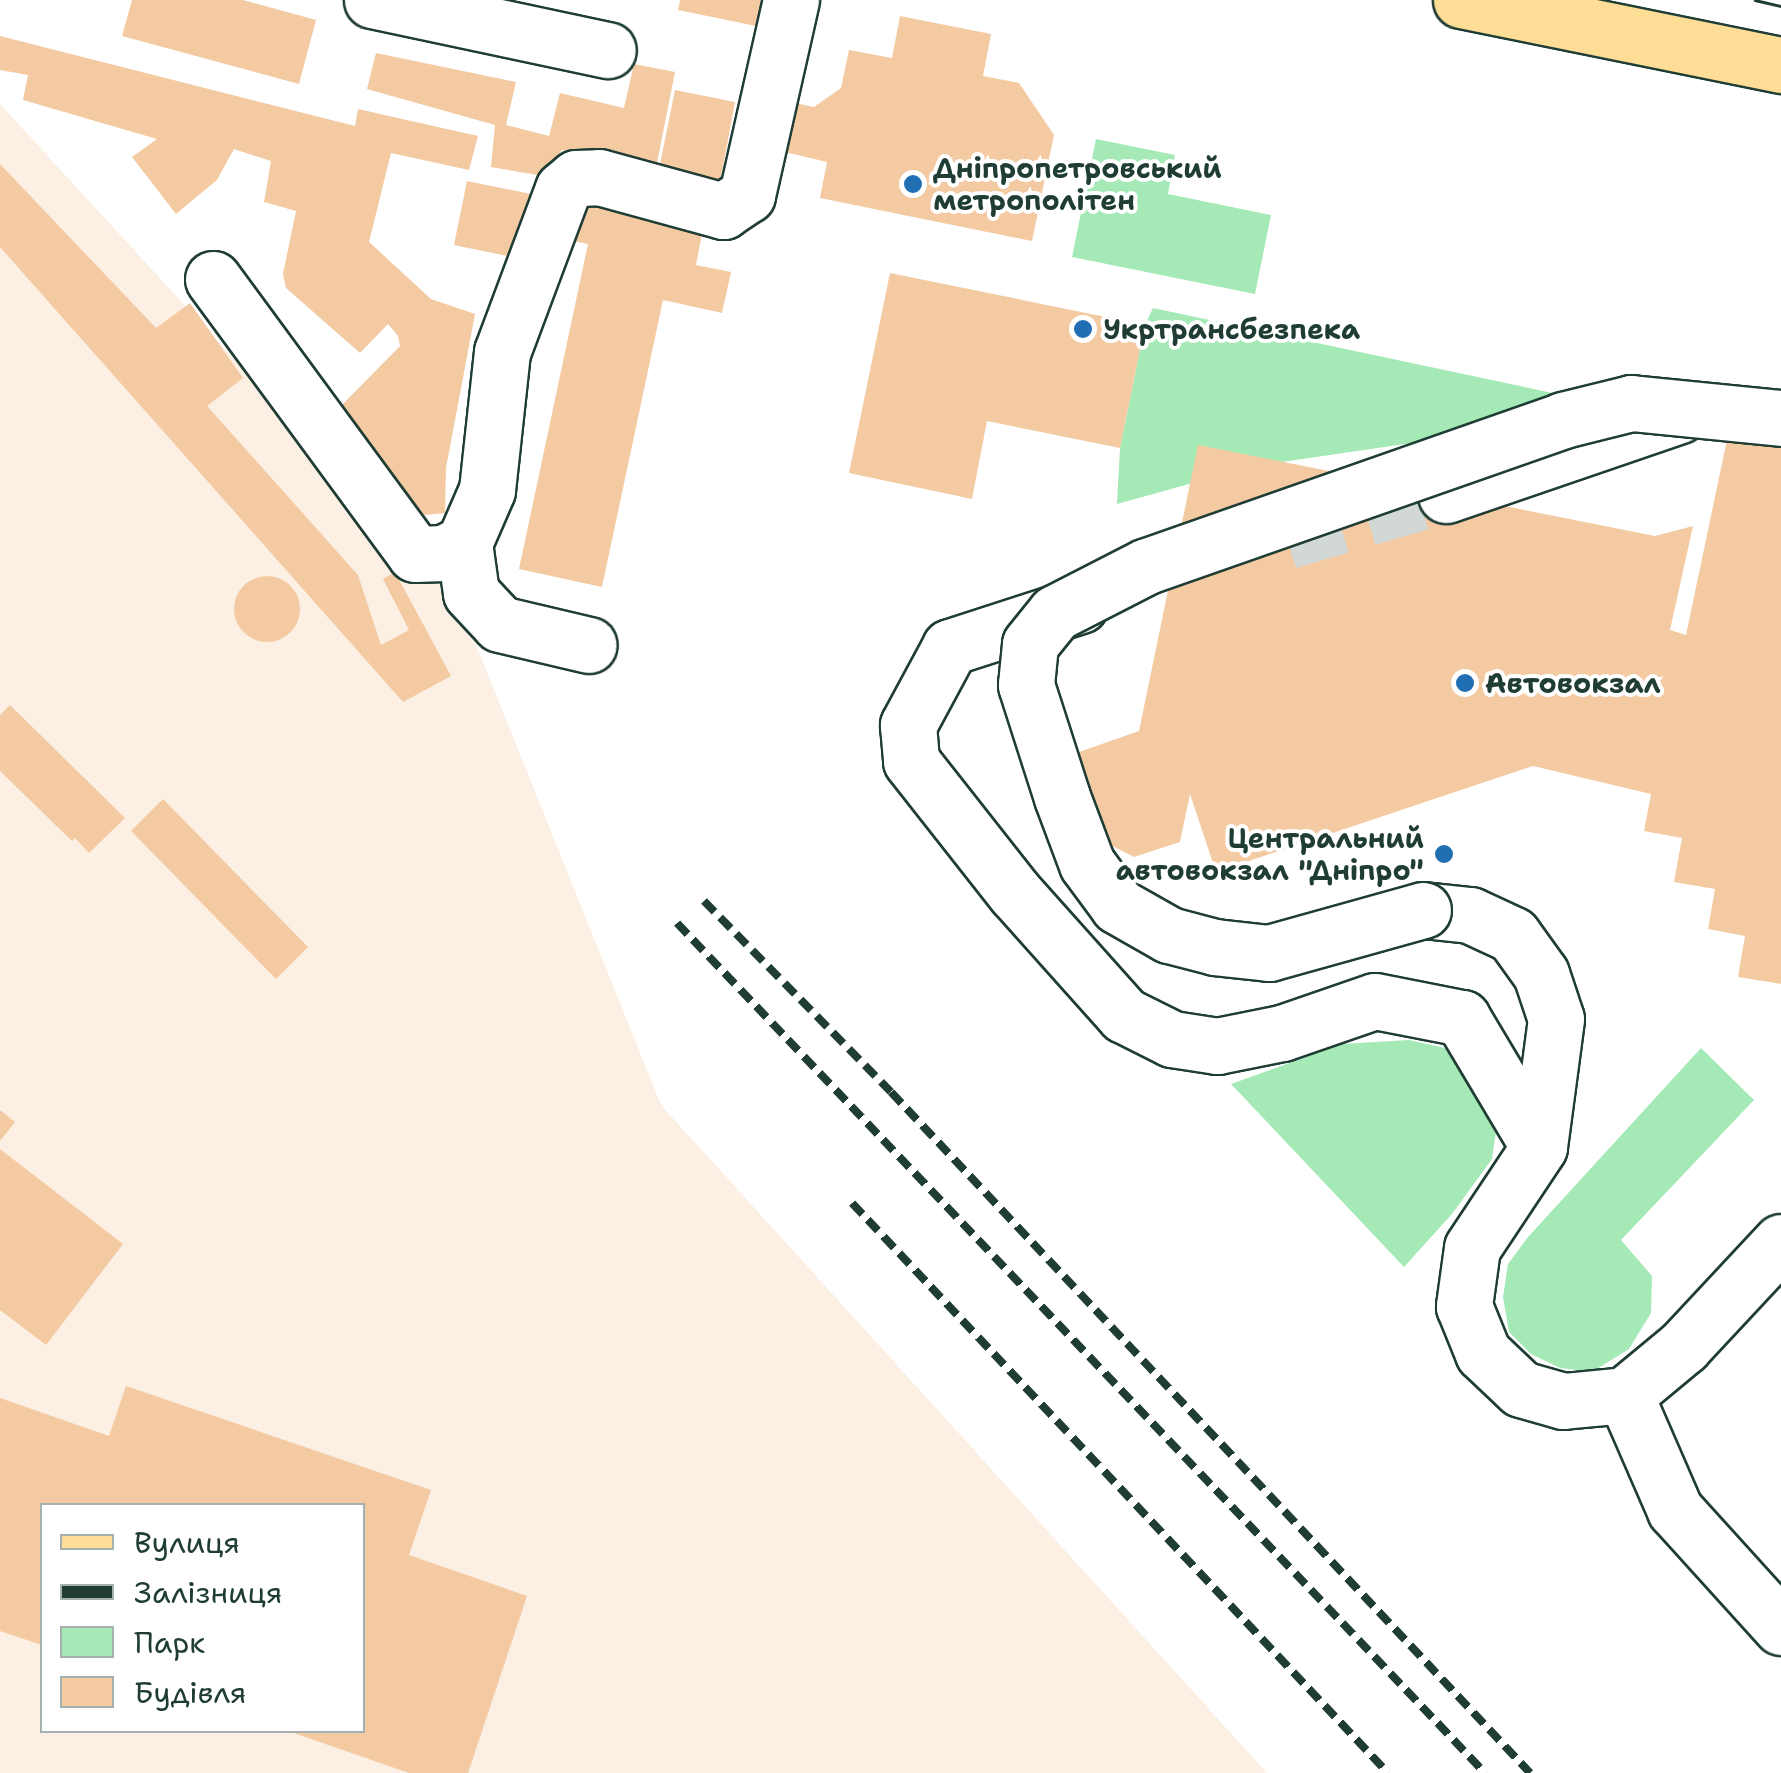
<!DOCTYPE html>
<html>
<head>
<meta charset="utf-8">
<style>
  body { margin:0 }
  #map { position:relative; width:1781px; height:1773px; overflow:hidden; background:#fff; font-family:"Shantell Sans",sans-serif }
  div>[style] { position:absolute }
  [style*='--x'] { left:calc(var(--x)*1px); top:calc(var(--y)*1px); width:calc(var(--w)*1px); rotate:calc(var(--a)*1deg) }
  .built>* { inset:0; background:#fcefe3 }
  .green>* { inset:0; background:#a5eab6 }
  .building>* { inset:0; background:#f4caa3 }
  .round { border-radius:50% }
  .minor-tunnel>* { height:55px; margin-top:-27.5px; transform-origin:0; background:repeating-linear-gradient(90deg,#d2d8d6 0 55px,transparent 0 83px) }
  .roads { filter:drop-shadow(2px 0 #1f3d34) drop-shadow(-2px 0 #1f3d34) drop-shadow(0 2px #1f3d34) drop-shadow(0 -2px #1f3d34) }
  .minor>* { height:55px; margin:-27.5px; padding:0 27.5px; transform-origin:27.5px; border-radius:27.5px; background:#fff }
  .major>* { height:55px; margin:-27.5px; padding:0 27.5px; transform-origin:27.5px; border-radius:27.5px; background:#fedd96 }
  .tram>* { height:2.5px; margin:-1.25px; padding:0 1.25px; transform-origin:1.25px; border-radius:1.25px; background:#1f3d34 }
  .rail>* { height:8px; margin-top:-4px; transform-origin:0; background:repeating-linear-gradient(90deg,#1f3d34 0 15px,transparent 0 23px) }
  .bridges { filter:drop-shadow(2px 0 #1f3d34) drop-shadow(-2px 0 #1f3d34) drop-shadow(0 2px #1f3d34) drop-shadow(0 -2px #1f3d34) }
  .minor-bridge>* { height:55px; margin:-27.5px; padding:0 27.5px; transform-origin:27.5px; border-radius:27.5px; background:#fff }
  .dots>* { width:28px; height:28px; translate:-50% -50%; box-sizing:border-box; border:5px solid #fff; border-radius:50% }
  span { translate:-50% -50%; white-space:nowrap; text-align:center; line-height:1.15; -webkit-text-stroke:8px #fff; paint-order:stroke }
  .poi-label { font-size:28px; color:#1f3d34; font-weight:700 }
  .left { translate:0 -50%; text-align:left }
  .right { translate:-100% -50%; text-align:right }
  .legend { position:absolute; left:40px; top:1503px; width:325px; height:230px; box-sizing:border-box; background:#fff; border:2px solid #a5b1ae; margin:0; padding:12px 18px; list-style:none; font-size:30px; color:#1f3d34 }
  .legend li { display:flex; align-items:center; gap:20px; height:50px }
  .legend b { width:50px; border:2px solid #a5b1ae }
</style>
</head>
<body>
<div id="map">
  <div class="built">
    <i style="clip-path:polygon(evenodd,0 104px,460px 605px,661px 1105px,1267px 1773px,0 1773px,0 104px,42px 1506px,362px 1506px,362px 1730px,42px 1730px,42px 1506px)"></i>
  </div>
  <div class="green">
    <i style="clip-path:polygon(1096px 139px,1175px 155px,1168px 194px,1271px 215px,1255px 294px,1072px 257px)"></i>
    <i style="clip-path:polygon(1153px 308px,1562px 395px,1453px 437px,1254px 466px,1117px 504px,1120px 448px,1145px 325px)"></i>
    <i style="clip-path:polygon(1409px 1040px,1445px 1048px,1473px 1072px,1498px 1118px,1492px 1159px,1452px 1214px,1404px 1267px,1231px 1084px,1342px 1044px)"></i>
    <i style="clip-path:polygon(1701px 1048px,1754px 1100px,1621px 1240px,1652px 1276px,1651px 1313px,1629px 1349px,1592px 1372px,1560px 1368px,1531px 1354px,1509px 1332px,1503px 1297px,1508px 1264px,1528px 1237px)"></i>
  </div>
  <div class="building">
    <i style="clip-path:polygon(132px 0,243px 0,316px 20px,299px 84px,122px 36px)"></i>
    <i style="clip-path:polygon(680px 0,767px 0,761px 27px,678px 10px)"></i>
    <i style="clip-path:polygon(900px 16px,991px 34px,983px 76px,1019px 83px,1054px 135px,1032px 241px,820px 198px,827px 162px,785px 152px,795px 103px,814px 107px,841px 88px,849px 50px,892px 58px)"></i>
    <i style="clip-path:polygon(0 36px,355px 126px,358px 109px,478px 136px,469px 170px,391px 153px,369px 242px,431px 299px,475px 314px,446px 468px,445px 513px,404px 517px,330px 417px,400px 346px,398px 336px,388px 324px,360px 353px,286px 288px,283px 274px,296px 211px,264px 202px,271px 161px,234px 149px,217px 180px,176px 214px,132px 157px,157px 139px,23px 100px,28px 75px,0 70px)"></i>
    <i style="clip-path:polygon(376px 53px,516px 82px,506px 125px,549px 136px,560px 93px,624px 108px,634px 64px,675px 72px,656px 168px,562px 150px,543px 176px,491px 167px,495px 125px,367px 89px)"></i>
    <i style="clip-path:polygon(675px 90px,735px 102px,720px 182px,659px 169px)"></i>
    <i style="clip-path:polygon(0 164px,156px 328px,190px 303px,243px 378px,207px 406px,358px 575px,381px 645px,409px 630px,383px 579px,395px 572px,451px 676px,403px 702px,0 247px)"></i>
    <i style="clip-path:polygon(467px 181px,536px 195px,522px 259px,454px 245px)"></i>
    <i style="clip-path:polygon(572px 195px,704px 223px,696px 265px,731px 272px,722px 313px,663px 300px,602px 587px,519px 569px,588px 244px,563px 239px)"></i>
    <i style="clip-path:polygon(890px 273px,1145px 325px,1120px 448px,987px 421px,972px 499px,849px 473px)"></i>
    <i style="clip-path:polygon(1729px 430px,1781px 442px,1781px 984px,1738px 977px,1745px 936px,1708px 929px,1715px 889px,1674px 882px,1682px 838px,1644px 831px,1651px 794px,1533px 766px,1216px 872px,1190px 794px,1180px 842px,1134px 857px,1103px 841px,1076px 753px,1139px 731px,1198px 445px,1655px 536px,1693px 526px,1670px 630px,1686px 635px)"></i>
    <i class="round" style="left:234px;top:576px;width:66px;height:66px"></i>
    <i style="clip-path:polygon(10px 705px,125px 818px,89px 853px,75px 838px,72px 841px,0 771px,0 715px)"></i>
    <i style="clip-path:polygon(163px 799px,308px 947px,276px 979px,131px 831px)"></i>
    <i style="clip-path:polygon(0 1110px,15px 1122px,0 1141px)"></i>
    <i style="clip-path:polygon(0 1149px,123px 1244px,46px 1345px,0 1310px)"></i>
    <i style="clip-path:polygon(126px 1386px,431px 1490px,409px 1555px,527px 1596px,468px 1773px,409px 1773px,288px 1731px,362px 1730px,362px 1506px,42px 1506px,42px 1645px,0 1631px,0 1398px,109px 1436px)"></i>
  </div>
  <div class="minor-tunnel">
    <i style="--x:1288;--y:541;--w:165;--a:-16.2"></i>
  </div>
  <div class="roads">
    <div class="minor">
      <i style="--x:372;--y:0;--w:241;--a:12"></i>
      <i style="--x:213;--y:279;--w:341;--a:53.7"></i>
      <i style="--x:415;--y:554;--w:29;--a:-2"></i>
      <i style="--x:444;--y:553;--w:22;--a:-27"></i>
      <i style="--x:464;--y:543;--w:58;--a:-66.5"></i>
      <i style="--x:487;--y:490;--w:139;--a:-83.8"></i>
      <i style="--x:502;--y:352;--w:174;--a:-69.5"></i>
      <i style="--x:563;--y:189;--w:17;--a:-40"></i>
      <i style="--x:576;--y:178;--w:23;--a:-2"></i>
      <i style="--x:599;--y:177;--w:129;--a:15.3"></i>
      <i style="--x:723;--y:211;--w:29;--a:-34"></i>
      <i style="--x:747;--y:195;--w:200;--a:-77.3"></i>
      <i style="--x:1446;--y:495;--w:246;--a:-18.9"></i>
      <i style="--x:464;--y:543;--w:50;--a:82"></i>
      <i style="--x:471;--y:593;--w:42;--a:46.9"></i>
      <i style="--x:500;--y:624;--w:91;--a:13.3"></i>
      <i style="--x:1080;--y:605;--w:137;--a:162.1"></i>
      <i style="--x:950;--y:647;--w:89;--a:118.3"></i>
      <i style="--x:908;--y:725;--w:36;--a:85"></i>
      <i style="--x:911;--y:761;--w:168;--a:51.8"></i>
      <i style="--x:1015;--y:893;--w:164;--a:48.2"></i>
      <i style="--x:1124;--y:1015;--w:54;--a:26.6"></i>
      <i style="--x:1172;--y:1039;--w:46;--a:8.8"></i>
      <i style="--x:1217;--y:1046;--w:66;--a:-11.3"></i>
      <i style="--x:1282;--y:1033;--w:98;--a:-19"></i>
      <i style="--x:1375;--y:1001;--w:89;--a:11.1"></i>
      <i style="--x:1462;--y:1018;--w:150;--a:59.2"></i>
      <i style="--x:1423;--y:910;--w:47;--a:6.1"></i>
      <i style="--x:1470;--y:915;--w:47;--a:24.9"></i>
      <i style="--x:1513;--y:935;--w:48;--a:54.3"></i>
      <i style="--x:1541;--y:974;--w:47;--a:71.6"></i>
      <i style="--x:1556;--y:1019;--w:129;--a:97.6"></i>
      <i style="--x:1539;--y:1147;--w:121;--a:123.6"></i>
      <i style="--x:1472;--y:1248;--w:59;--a:97.9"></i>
      <i style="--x:1464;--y:1306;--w:51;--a:68"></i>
      <i style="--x:1483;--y:1353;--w:52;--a:43.5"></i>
      <i style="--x:1521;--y:1389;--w:44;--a:15.9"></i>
      <i style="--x:1563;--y:1401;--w:62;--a:-5.5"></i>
      <i style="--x:1625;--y:1395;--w:77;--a:-39.7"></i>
      <i style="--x:1684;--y:1346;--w:142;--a:-47"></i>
      <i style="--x:1625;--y:1395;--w:125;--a:66.5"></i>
      <i style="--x:1675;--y:1510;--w:158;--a:47.8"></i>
    </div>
    <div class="major">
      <i style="--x:1461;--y:0;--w:327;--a:11.5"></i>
    </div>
  </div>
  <div class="tram">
    <i style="--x:1755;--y:0;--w:27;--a:13"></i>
  </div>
  <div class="rail">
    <i style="--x:704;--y:901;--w:267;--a:45.6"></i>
    <i style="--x:891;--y:1092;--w:934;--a:46.82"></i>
    <i style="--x:677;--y:923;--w:1173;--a:46.45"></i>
    <i style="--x:852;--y:1203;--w:782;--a:46.76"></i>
  </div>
  <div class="bridges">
    <div class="minor-bridge">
      <i style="--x:1423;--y:910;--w:160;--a:164.4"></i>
      <i style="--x:1269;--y:953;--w:54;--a:-173.7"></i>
      <i style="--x:1215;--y:947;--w:48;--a:-165.4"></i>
      <i style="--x:1169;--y:935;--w:59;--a:-150.4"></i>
      <i style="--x:1118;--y:906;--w:52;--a:-126.4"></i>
      <i style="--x:1087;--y:864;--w:72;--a:-110.5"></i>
      <i style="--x:1062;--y:797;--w:118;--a:-107.8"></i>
      <i style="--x:1026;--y:685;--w:41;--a:-84.4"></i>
      <i style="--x:1030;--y:644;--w:40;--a:-51"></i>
      <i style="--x:1055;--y:613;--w:103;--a:-27.1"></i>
      <i style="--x:1147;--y:566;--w:441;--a:-19.3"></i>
      <i style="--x:1563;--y:420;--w:70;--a:-14"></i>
      <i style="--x:1631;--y:403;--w:151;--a:5.7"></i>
    </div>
  </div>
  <div class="dots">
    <i style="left:913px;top:184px;background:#1f6fb2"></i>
    <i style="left:1083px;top:329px;background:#1f6fb2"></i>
    <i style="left:1465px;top:683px;background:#1f6fb2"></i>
    <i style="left:1444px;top:854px;background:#1f6fb2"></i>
  </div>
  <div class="poi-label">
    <span class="left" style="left:933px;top:184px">Дніпропетровський<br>метрополітен</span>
    <span class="left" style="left:1103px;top:329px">Укртрансбезпека</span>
    <span class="left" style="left:1485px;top:683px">Автовокзал</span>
    <span class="right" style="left:1424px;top:854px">Центральний<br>автовокзал "Дніпро"</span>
  </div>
  <ul class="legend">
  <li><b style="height:12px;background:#fedd96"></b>Вулиця</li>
  <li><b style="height:12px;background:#1f3d34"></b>Залізниця</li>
  <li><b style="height:28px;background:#a5eab6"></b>Парк</li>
  <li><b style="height:28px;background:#f4caa3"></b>Будівля</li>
  </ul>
</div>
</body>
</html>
